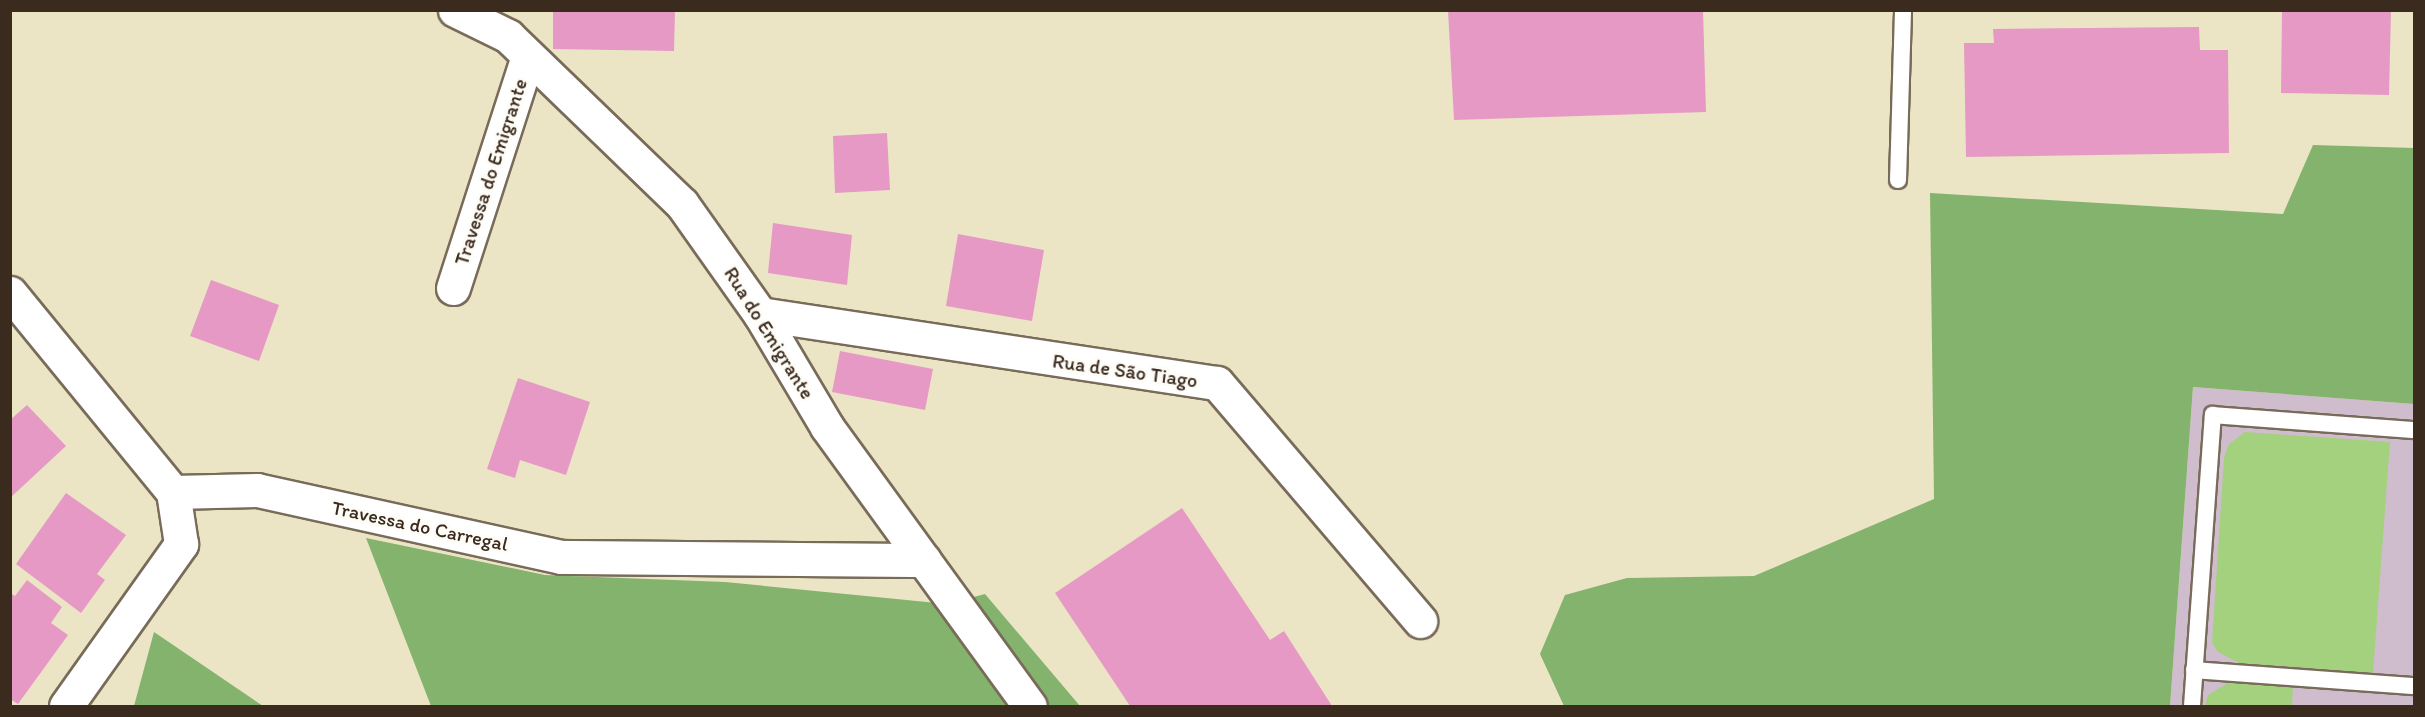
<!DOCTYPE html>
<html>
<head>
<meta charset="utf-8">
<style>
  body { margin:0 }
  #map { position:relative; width:2425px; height:717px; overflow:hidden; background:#ebe5c6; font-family:Itim,sans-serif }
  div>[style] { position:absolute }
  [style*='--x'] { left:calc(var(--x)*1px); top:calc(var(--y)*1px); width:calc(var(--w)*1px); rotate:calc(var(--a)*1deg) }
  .industrial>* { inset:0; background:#cfbdce }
  .green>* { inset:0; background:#a4d17e }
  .forest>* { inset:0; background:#83b36d }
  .building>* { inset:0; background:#e699c4 }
  .roads { filter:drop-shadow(2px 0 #796b59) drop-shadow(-2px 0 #796b59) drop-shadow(0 2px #796b59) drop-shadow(0 -2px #796b59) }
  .lane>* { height:16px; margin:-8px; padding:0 8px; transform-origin:8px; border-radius:8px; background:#fff }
  .street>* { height:33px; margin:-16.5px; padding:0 16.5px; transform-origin:16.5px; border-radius:16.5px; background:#fff }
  span { translate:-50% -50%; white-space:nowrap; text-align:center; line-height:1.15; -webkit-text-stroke:6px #fdfcf7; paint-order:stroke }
  .street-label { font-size:20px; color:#3b2a1e }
  .frame { position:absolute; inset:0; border:12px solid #3b2a1e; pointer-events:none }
</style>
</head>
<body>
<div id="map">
  <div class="industrial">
    <i style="clip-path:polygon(2193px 387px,2414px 404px,2414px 706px,2170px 706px)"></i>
  </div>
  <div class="green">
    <i style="clip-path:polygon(2245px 432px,2390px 442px,2373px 673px,2239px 663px,2218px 652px,2212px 643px,2224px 458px,2229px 444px)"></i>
    <i style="clip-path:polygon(2231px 681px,2293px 685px,2292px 706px,2205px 706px,2208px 695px)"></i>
  </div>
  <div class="forest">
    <i style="clip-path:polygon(2313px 145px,2414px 148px,2414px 404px,2193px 387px,2170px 706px,1564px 706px,1540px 654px,1565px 595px,1627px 578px,1754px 576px,1934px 499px,1930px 193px,2283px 214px)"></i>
    <i style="clip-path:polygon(366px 538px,545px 575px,725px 582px,947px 604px,985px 594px,1080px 706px,431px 706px)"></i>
    <i style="clip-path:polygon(154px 632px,263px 706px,134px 706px)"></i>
  </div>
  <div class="building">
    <i style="clip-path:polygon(553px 10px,675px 10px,674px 51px,553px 49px)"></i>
    <i style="clip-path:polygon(1448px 10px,1703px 10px,1706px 112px,1454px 120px)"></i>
    <i style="clip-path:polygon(2282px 10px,2391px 10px,2389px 95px,2281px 93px)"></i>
    <i style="clip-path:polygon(2199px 27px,2200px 50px,2228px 50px,2229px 153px,1966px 157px,1964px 43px,1994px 43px,1993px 29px)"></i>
    <i style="clip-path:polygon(887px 133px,890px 190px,835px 193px,833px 136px)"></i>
    <i style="clip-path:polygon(773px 223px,852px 235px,847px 285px,768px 273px)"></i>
    <i style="clip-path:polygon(958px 234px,1044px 250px,1032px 321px,946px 306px)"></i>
    <i style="clip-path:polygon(211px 280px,279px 305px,259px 361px,190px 336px)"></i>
    <i style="clip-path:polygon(840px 351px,933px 369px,925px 410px,832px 392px)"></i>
    <i style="clip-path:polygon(518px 378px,590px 402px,566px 475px,520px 460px,515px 478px,487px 469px)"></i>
    <i style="clip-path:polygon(27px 405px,66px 446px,10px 498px,10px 420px)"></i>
    <i style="clip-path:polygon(66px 493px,126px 535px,97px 574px,105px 580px,81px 613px,16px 564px)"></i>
    <i style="clip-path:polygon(1182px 508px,1270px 640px,1284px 631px,1332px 706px,1130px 706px,1055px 593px)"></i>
    <i style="clip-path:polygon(27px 580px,62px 607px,51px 623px,68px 635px,18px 704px,10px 699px,10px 593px,15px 596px)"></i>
  </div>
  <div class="roads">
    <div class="lane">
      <i style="--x:1898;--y:180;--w:170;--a:-88.3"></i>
      <i style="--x:2194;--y:670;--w:221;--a:4.2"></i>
      <i style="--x:2192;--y:706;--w:292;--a:-85.9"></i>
      <i style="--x:2213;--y:415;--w:202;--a:4.3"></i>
    </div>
    <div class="street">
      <i style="--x:455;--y:10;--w:59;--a:26.1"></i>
      <i style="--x:508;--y:36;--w:242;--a:44"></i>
      <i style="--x:682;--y:204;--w:135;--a:54.7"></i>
      <i style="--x:760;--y:314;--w:131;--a:59.3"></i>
      <i style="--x:827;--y:427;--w:345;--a:54"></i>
      <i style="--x:453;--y:288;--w:244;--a:-72.1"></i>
      <i style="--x:10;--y:293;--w:257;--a:50.7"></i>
      <i style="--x:173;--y:492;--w:84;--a:-1.4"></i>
      <i style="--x:257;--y:490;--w:311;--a:12.4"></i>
      <i style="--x:561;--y:557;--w:363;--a:0.5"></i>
      <i style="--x:760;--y:314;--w:462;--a:8.6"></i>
      <i style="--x:1217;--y:383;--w:313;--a:49.5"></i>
      <i style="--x:66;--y:706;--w:199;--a:-54.6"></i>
      <i style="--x:181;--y:544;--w:53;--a:-98.7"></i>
    </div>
  </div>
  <div class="street-label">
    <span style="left:491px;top:172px;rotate:-72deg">Travessa do Emigrante</span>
    <span style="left:769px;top:333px;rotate:58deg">Rua do Emigrante</span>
    <span style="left:1125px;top:371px;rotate:8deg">Rua de São Tiago</span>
    <span style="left:420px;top:526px;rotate:12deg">Travessa do Carregal</span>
  </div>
  <div class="frame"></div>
</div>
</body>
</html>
